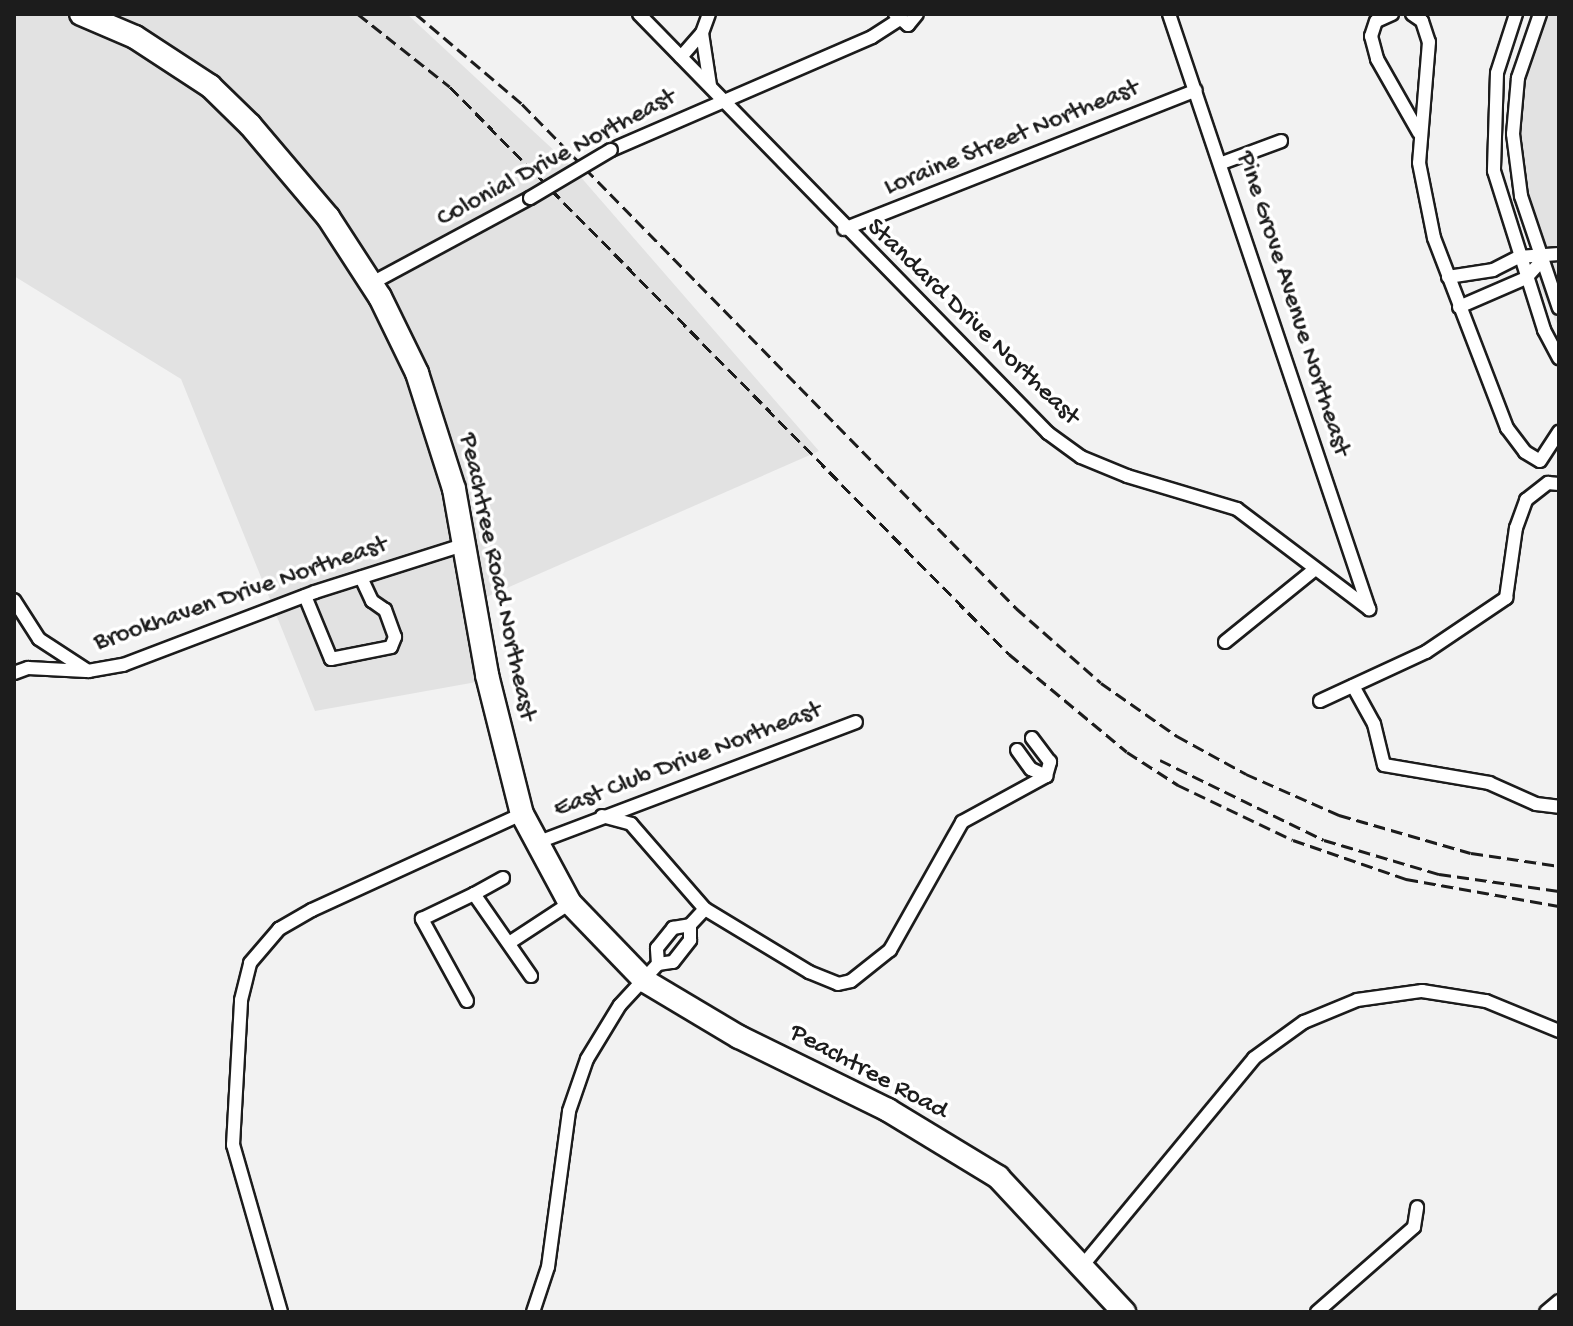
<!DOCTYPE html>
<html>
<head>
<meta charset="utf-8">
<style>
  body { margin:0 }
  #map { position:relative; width:1573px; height:1326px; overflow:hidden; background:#f2f2f2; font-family:"Gochi Hand",sans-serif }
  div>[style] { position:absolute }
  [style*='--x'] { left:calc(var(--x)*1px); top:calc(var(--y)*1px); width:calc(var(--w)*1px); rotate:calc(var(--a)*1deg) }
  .built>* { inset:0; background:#e2e2e2 }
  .roads { filter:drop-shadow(2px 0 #1c1c1c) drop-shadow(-2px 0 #1c1c1c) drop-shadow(0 2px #1c1c1c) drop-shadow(0 -2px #1c1c1c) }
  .street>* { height:12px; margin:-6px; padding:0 6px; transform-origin:6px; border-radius:6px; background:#fff }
  .highway>* { height:22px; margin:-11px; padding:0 11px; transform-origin:11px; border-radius:11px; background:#fff }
  .rail>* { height:3px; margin-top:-1.5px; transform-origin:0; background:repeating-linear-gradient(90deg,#1c1c1c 0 12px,transparent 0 18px) }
  .bridges { filter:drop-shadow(2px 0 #1c1c1c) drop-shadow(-2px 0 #1c1c1c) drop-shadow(0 2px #1c1c1c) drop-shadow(0 -2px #1c1c1c) }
  .street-bridge>* { height:12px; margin:-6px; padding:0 6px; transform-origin:6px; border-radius:6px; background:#fff }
  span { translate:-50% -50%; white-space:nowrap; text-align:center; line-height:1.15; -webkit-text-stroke:7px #fff; paint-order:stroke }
  .street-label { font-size:26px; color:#1c1c1c }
  .frame { position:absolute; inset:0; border:16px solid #1c1c1c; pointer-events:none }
</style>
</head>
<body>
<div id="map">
  <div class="built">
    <i style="clip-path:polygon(14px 14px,407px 14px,572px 167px,819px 451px,475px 602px,482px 681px,315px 711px,181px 379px,14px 276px)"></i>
    <i style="clip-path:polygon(1538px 14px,1559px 14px,1559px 328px,1540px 287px,1509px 118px)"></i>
  </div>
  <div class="roads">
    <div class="street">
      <i style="--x:639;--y:14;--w:586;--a:45.69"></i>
      <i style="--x:1048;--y:433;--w:41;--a:36"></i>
      <i style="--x:1081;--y:457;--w:50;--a:22.4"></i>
      <i style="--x:1127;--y:476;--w:115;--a:16.7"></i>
      <i style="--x:1237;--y:509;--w:166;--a:37.1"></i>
      <i style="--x:895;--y:14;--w:17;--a:40"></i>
      <i style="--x:908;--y:25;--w:14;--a:-51"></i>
      <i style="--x:1169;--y:14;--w:628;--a:71.42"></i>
      <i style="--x:1392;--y:14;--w:17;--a:156"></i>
      <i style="--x:1376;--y:21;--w:16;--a:108"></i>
      <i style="--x:1371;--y:36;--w:24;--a:75"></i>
      <i style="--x:1377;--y:59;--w:85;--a:60.4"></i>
      <i style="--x:1412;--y:14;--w:12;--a:35"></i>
      <i style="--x:1422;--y:21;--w:22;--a:72"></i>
      <i style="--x:1429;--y:42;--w:121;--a:94.7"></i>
      <i style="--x:1419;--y:163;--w:76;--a:78.7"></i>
      <i style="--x:1434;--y:238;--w:204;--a:69"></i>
      <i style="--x:1507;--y:428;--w:30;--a:53"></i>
      <i style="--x:1525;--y:452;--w:17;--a:31"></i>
      <i style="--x:1540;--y:461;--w:35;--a:-57"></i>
      <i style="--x:1516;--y:14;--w:62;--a:107.9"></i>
      <i style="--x:1497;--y:73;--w:98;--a:91.8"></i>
      <i style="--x:1494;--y:171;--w:167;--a:72.5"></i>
      <i style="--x:1544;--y:330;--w:32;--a:62"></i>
      <i style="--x:1540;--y:14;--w:68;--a:109"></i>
      <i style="--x:1518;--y:78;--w:56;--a:95.1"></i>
      <i style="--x:1513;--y:134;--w:63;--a:82.6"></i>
      <i style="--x:1521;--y:196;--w:118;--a:71.3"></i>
      <i style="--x:702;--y:33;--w:53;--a:81.3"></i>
      <i style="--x:681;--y:57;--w:32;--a:-49"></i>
      <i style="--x:702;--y:33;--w:20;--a:-70"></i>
      <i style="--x:611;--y:150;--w:284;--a:-23.4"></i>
      <i style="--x:872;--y:37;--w:30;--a:-33"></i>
      <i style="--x:1222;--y:163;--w:63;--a:-20.4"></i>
      <i style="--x:844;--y:229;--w:378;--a:-21.5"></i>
      <i style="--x:1448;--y:277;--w:46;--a:-8.8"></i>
      <i style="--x:1493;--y:270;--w:29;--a:-27"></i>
      <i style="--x:1519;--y:257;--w:40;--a:-4.3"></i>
      <i style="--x:372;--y:283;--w:179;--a:-28.3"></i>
      <i style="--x:1459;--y:307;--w:73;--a:-23.4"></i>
      <i style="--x:1526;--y:278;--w:25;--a:-48"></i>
      <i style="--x:305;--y:596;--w:68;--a:67.6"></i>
      <i style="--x:331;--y:659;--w:61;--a:-11.3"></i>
      <i style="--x:391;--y:647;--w:11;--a:-68"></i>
      <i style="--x:395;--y:637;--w:29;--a:-110"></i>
      <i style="--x:385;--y:610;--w:16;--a:-145"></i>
      <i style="--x:372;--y:601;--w:26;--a:-115"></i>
      <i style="--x:14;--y:600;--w:46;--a:57.3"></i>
      <i style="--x:39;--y:639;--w:59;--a:33.1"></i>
      <i style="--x:88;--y:671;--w:36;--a:-10"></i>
      <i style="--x:123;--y:665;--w:205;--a:-20.8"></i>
      <i style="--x:315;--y:592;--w:155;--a:-17.6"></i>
      <i style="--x:1225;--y:642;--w:116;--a:-39"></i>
      <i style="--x:14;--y:673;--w:15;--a:-20"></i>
      <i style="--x:28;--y:668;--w:58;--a:3"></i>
      <i style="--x:1353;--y:686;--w:43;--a:61.1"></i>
      <i style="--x:1374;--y:724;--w:42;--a:76.3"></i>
      <i style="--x:1384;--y:765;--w:107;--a:9.7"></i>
      <i style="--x:1489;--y:783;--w:51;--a:24.1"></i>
      <i style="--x:1536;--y:804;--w:23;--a:7"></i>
      <i style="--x:1320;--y:701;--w:117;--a:-24.8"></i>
      <i style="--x:1426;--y:652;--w:97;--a:-34"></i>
      <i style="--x:1506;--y:598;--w:71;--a:-81.9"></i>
      <i style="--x:1516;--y:528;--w:30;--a:-70"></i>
      <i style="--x:1526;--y:500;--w:28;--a:-38"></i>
      <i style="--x:1548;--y:483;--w:11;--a:5"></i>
      <i style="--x:1017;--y:750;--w:24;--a:54"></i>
      <i style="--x:1031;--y:769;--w:17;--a:25"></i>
      <i style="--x:602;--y:816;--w:30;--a:15"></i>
      <i style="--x:631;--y:824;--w:113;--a:49"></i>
      <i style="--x:705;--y:909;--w:122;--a:31.2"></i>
      <i style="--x:809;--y:972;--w:31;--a:22"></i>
      <i style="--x:838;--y:984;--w:13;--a:-13"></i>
      <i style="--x:851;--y:981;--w:50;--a:-38.5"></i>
      <i style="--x:890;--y:950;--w:147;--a:-60.6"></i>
      <i style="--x:962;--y:822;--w:96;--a:-28.7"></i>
      <i style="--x:1046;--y:776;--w:15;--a:-74"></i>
      <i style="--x:1050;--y:762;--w:30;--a:-127"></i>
      <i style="--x:536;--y:843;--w:342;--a:-20.7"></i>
      <i style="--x:503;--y:878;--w:33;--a:151"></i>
      <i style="--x:474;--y:894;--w:100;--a:55.2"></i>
      <i style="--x:509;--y:943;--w:73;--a:-33.3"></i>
      <i style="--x:658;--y:964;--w:15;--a:-8"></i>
      <i style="--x:673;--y:962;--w:28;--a:-52"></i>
      <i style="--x:690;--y:940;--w:15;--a:-90"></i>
      <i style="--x:467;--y:1001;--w:94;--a:-118.8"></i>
      <i style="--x:422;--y:919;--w:58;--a:-25.7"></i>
      <i style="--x:1083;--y:1265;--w:268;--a:-50.4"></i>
      <i style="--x:1254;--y:1058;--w:62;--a:-35.8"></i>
      <i style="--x:1304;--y:1022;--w:57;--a:-22.5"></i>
      <i style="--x:1357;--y:1000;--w:66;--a:-7.9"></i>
      <i style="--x:1422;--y:991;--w:65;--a:8.9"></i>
      <i style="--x:1486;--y:1001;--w:79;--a:22.3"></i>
      <i style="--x:281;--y:1312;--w:174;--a:-106"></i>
      <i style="--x:233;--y:1145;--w:145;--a:-86.8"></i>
      <i style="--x:241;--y:1000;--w:38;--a:-76"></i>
      <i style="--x:250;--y:963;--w:45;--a:-49.5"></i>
      <i style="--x:279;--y:929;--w:38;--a:-30"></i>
      <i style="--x:312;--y:910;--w:231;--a:-24.6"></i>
      <i style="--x:533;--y:1312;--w:47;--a:-71.6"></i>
      <i style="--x:548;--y:1267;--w:157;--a:-82.3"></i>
      <i style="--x:569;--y:1111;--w:55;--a:-70.9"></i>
      <i style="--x:587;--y:1059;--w:63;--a:-58.6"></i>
      <i style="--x:620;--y:1005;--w:56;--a:-47.2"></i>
      <i style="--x:658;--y:964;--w:16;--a:-94"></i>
      <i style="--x:657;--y:948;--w:26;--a:-51"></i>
      <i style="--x:673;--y:928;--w:17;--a:-10"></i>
      <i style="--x:690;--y:925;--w:22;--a:-47"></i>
      <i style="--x:1317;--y:1312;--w:129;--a:-41.2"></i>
      <i style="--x:1414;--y:1227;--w:20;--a:-81"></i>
      <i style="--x:1546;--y:1312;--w:17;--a:-40"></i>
    </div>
    <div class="highway">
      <i style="--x:81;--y:14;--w:59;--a:23.1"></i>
      <i style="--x:135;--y:37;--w:90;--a:33.2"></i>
      <i style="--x:210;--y:86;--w:56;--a:44.3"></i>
      <i style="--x:250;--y:125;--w:121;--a:49.7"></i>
      <i style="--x:328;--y:217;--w:95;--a:57"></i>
      <i style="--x:380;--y:297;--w:85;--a:64"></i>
      <i style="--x:417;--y:373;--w:122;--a:72.3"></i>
      <i style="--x:454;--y:489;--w:189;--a:79.9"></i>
      <i style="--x:487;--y:675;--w:143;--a:75.9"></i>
      <i style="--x:522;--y:814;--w:101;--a:61.7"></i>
      <i style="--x:570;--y:903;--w:108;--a:46.1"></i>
      <i style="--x:645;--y:981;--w:109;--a:30.8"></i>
      <i style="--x:739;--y:1037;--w:166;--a:26.1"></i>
      <i style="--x:888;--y:1110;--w:129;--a:31.3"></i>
      <i style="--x:998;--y:1177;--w:185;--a:47"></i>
    </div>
  </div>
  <div class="rail">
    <i style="--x:358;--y:14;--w:117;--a:38.4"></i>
    <i style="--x:450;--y:87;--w:796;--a:45.41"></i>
    <i style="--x:1009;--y:654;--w:153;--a:39.7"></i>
    <i style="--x:1127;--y:752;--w:61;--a:32.9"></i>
    <i style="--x:1178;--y:785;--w:127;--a:25.6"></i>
    <i style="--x:1293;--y:840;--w:120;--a:19"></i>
    <i style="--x:1406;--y:879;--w:155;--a:10"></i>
    <i style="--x:416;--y:14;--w:139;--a:40.3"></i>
    <i style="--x:522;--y:104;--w:706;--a:45.57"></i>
    <i style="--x:1016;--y:608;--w:113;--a:41.4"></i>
    <i style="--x:1101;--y:683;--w:93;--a:34.9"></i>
    <i style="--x:1177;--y:736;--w:79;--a:28.8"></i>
    <i style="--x:1246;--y:774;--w:102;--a:23.8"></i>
    <i style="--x:1339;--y:815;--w:137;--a:16.1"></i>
    <i style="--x:1471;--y:853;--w:89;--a:8.4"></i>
    <i style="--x:1160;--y:760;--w:182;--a:26"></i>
    <i style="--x:1324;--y:840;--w:120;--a:16.5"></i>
    <i style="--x:1439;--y:874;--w:121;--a:8.1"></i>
  </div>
  <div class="bridges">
    <div class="street-bridge">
      <i style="--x:530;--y:198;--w:94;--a:-30.7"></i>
    </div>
  </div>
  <div class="street-label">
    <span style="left:1012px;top:139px;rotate:-22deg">Loraine Street Northeast</span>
    <span style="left:557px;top:159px;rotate:-28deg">Colonial Drive Northeast</span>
    <span style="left:1292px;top:304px;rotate:72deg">Pine Grove Avenue Northeast</span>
    <span style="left:972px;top:323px;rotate:44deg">Standard Drive Northeast</span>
    <span style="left:496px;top:577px;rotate:78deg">Peachtree Road Northeast</span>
    <span style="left:241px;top:595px;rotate:-19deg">Brookhaven Drive Northeast</span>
    <span style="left:688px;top:761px;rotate:-21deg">East Club Drive Northeast</span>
    <span style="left:868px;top:1073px;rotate:28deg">Peachtree Road</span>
  </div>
  <div class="frame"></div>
</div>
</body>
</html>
